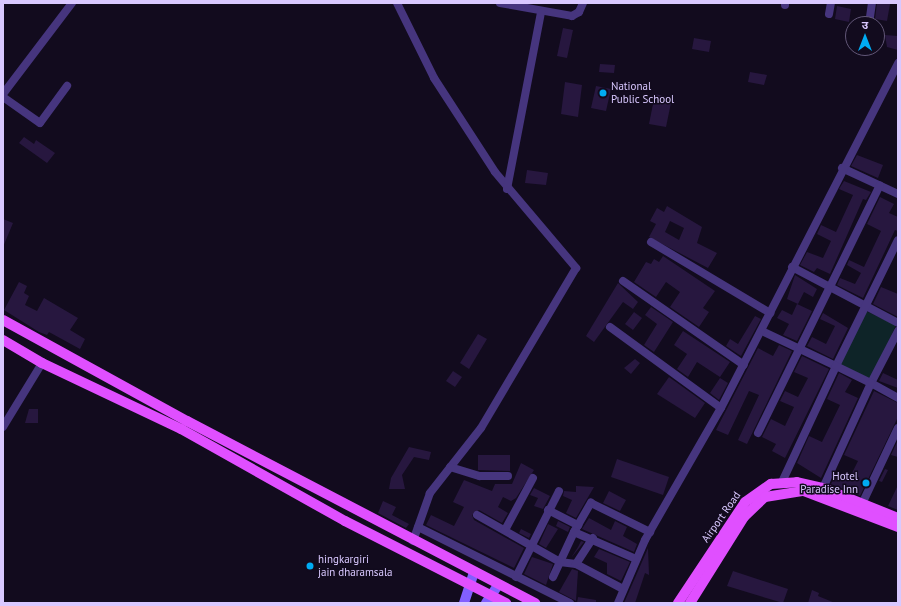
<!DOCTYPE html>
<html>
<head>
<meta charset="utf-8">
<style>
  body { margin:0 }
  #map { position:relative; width:901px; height:606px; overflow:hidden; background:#120b1e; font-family:"PT Sans","Noto Sans Devanagari",sans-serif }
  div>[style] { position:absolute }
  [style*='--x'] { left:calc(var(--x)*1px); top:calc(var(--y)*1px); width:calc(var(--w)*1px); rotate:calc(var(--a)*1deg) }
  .green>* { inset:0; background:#0e2428 }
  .building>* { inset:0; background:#27173f }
  .minor>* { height:8px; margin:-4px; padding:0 4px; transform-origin:4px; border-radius:4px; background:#46357e }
  .secondary>* { height:10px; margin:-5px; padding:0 5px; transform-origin:5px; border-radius:5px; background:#825fff }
  .primary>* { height:10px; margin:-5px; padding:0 5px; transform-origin:5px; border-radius:5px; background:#e04fff }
  .dots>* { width:11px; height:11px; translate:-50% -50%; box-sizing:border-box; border:2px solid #120b1e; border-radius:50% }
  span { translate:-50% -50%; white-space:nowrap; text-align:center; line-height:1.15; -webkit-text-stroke:3px #120b1e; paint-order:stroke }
  .poi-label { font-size:11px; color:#d9c8ff }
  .left { translate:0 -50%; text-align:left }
  .right { translate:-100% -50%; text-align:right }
  .street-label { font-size:11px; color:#d9c8ff }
  .frame { position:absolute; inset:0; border:4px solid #d9c8ff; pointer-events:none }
  .north { position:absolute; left:845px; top:16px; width:40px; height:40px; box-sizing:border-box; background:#120b1e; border:1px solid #625778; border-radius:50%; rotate:0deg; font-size:11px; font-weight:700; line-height:16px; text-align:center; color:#d9c8ff }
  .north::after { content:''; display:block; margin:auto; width:14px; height:18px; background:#00abf3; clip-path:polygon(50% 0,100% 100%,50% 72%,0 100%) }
</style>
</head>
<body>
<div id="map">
  <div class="green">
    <i style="clip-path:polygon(866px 311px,896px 325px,871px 379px,840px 365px)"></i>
  </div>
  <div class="building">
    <i style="clip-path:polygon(877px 3px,890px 4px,887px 21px,875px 19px)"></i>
    <i style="clip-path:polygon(837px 6px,851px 9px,849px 22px,835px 19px)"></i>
    <i style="clip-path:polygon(563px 28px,573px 30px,567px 58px,557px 56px)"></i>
    <i style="clip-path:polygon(885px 35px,898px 36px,898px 50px,887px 47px)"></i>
    <i style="clip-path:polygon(694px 38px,711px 41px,709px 52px,692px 49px)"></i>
    <i style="clip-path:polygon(600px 64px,615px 65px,614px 73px,599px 72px)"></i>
    <i style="clip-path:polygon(750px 72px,767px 75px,764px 85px,748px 82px)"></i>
    <i style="clip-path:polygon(565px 82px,582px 85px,578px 117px,561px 114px)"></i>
    <i style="clip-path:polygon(596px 86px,611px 89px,606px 111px,591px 108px)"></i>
    <i style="clip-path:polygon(655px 94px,672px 98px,666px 127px,649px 124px)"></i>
    <i style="clip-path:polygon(24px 137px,34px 144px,36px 140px,55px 153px,47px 163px,19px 143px)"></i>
    <i style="clip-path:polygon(857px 155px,883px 165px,878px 178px,851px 166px)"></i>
    <i style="clip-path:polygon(527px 170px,548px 173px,546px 185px,525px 183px)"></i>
    <i style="clip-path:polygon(844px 181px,871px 192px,866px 200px,863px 199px,830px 274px,817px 268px,814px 272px,800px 265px,807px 252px,823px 258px,831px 241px,817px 234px,821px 225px,836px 232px,853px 195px,839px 189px)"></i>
    <i style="clip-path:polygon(880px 197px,894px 204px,889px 213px,898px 217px,898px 231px,895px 230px,863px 298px,837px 285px,840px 278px,855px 284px,861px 273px,847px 265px,849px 260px,864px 267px,881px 231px,867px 224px)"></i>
    <i style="clip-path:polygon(evenodd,667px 206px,702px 227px,697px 243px,717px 253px,708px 268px,649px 237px,656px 224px,650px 221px,657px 208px,664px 212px,667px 206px,670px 221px,684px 228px,679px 240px,665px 232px,670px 221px)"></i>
    <i style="clip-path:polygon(3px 219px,13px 223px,3px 247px)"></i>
    <i style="clip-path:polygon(663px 256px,715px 291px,703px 308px,709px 312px,699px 327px,670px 307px,680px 292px,666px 282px,656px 297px,634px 282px,646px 262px,651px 264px,654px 259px,659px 262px)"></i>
    <i style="clip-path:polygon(795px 275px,817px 289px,813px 297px,804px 292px,798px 304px,787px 299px)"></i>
    <i style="clip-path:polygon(19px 282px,27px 286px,24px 293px,29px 296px,25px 305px,37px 311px,44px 298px,78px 318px,70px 330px,85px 339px,80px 349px,49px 332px,47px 335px,39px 332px,4px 310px)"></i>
    <i style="clip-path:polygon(618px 283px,638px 302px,633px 309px,623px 302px,594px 342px,586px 336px)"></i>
    <i style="clip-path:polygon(881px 287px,898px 294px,898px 317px,873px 304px)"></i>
    <i style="clip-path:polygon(797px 304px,812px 311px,797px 341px,783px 335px,789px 324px,777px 318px,782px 310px,792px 315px)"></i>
    <i style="clip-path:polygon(651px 307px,673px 322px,654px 352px,644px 345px,657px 324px,645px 315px)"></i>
    <i style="clip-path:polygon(634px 312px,642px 318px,633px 330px,625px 324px)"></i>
    <i style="clip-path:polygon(823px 313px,848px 328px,833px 359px,807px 346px,812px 337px,826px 344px,835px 326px,820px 319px)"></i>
    <i style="clip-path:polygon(755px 316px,761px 319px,741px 356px,726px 346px,730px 339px,738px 344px)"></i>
    <i style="clip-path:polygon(683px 331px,730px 362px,720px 377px,697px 362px,688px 377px,677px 369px,687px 354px,674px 345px)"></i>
    <i style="clip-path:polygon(478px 334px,487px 339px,469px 369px,460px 363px)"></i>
    <i style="clip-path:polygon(779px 345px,792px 351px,747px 444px,738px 440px,759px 395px,749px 391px,728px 435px,716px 430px,758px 348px,773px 356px)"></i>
    <i style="clip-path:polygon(802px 356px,829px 369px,785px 458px,772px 451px,776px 444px,762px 437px,771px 419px,785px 426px,794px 407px,780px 401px,785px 391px,798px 397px,808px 378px,794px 372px)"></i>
    <i style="clip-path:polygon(635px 359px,640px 363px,631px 374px,624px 368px)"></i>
    <i style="clip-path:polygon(453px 371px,462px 377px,455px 387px,446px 381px)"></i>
    <i style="clip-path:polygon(839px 373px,852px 380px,845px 392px,858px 398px,821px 478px,797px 463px,809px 436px,822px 442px,840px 405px,827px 399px)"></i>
    <i style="clip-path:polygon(883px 373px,898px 380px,898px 388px,879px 381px)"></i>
    <i style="clip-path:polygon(669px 377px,705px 403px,695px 418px,657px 394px)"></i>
    <i style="clip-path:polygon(720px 378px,728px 383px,719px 400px,710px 393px)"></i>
    <i style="clip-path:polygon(874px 391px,898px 403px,898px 417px,860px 496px,831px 484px,836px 474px,849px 479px,858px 461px,844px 455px)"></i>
    <i style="clip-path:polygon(29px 409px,38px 409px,38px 423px,25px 423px)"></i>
    <i style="clip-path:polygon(897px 442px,898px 442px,898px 457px,891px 455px)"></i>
    <i style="clip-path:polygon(409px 447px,431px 452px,429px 460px,414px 457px,402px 475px,405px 489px,389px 489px,391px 478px)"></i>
    <i style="clip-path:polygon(478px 455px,510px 455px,510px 471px,478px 470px)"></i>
    <i style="clip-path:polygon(617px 459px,669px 477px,663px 495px,611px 477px)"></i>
    <i style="clip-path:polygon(521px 463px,534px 470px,516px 498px,511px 501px,503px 497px,498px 507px,508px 513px,502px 523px,479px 510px,472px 515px,474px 520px,524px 548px,514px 568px,426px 525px,431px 515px,454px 526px,464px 507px,453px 502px,464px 480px,492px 491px,495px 484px,512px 484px)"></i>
    <i style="clip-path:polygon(885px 469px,888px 470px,882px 482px,879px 481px)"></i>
    <i style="clip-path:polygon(898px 485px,898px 510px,888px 506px)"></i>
    <i style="clip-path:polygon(576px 486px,594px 487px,576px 518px,566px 513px,572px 500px,563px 496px,564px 491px,576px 492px)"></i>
    <i style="clip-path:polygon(534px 488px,550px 496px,543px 509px,534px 506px,538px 498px,530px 495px)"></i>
    <i style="clip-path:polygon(609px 491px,626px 500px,620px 511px,603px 503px)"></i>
    <i style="clip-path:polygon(383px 501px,396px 507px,392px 515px,409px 524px,406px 528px,378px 513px)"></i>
    <i style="clip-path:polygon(589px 518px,611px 530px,615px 521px,627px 527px,623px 536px,637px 544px,634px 552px,582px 529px)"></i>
    <i style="clip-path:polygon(558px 521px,570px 527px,568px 532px,556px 526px)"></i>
    <i style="clip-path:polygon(548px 524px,558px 529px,546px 548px,539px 544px)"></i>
    <i style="clip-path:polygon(521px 529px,531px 534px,529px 538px,519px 533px)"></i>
    <i style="clip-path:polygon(581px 541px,584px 542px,571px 558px,578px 547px)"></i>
    <i style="clip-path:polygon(648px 548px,649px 575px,645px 573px,635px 603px,624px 603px)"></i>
    <i style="clip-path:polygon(599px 549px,630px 562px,621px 581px,607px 574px,607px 563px,594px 557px)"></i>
    <i style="clip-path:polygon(532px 557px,553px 564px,546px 585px,524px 574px)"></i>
    <i style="clip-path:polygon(572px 569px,578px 571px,576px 601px,559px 592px)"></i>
    <i style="clip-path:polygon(733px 571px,788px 589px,783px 603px,727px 586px)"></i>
    <i style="clip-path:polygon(812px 590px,819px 593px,818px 596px,835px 603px,808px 603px)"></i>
    <i style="clip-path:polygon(578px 597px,596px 600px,596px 603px,577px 603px)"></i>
  </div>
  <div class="minor">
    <i style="--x:397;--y:3;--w:84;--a:63.7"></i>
    <i style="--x:434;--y:78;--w:112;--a:57"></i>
    <i style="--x:495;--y:172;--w:126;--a:49.8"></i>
    <i style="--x:576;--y:268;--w:186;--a:120.7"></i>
    <i style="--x:481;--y:428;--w:83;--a:128.1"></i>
    <i style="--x:430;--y:493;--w:51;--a:109.5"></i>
    <i style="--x:500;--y:3;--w:73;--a:10.2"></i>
    <i style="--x:572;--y:16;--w:8;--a:-30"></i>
    <i style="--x:579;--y:12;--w:10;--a:-66"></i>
    <i style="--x:785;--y:5;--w:2;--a:-90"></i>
    <i style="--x:829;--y:14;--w:11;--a:-80"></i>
    <i style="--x:869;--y:24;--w:21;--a:-82"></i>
    <i style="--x:3;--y:94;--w:114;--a:-52.8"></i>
    <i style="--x:3;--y:97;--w:45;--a:35.1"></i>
    <i style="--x:40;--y:123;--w:46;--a:-53.9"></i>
    <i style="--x:842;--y:168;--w:62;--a:24.9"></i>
    <i style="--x:507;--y:189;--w:180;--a:-79.1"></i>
    <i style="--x:651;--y:242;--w:139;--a:30.8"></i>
    <i style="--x:792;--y:267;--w:120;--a:27.8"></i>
    <i style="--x:623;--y:281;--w:147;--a:34.8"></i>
    <i style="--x:610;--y:327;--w:137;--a:36.1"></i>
    <i style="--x:762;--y:331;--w:82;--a:25.3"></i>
    <i style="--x:836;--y:366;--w:140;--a:-63.8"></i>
    <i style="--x:898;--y:331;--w:59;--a:117.4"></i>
    <i style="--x:871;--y:383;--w:31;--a:29"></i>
    <i style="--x:3;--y:427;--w:75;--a:-58.6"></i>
    <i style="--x:758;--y:433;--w:276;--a:-63.8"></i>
    <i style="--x:450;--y:467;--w:31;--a:17"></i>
    <i style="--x:480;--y:476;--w:28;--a:0"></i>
    <i style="--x:782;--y:482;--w:128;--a:-65"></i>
    <i style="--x:836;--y:366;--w:39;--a:26"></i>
    <i style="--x:871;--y:383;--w:115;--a:114.6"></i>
    <i style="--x:862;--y:504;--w:84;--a:-64.7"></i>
    <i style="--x:548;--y:510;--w:34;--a:27"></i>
    <i style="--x:477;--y:515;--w:95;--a:29.5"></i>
    <i style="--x:560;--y:562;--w:16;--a:7"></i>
    <i style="--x:576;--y:564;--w:53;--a:28"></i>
    <i style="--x:418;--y:527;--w:170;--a:26.6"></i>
    <i style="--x:505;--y:530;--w:59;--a:-61.7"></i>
    <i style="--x:574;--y:532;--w:34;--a:-60"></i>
    <i style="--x:591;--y:503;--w:66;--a:26.2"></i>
    <i style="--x:576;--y:564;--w:31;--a:-57"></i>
    <i style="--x:516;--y:577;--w:96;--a:-63.4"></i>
    <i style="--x:553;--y:577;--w:50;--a:-65"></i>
    <i style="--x:574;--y:532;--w:68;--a:23.5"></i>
    <i style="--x:618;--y:603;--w:69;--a:-66.8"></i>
    <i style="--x:645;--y:540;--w:152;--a:-60.1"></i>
    <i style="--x:721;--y:408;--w:388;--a:-62.8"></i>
  </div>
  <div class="secondary">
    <i style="--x:464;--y:603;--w:32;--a:-72"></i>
    <i style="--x:486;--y:603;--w:22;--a:-56"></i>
  </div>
  <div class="primary">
    <i style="--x:3;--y:320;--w:210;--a:28.8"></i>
    <i style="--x:187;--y:421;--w:393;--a:27.6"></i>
    <i style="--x:3;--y:340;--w:45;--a:30.5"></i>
    <i style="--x:42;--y:363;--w:154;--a:25.4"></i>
    <i style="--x:181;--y:429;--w:188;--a:29.3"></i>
    <i style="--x:345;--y:521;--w:181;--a:27"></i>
    <i style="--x:678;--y:603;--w:121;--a:-56.4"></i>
    <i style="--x:745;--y:502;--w:32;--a:-35"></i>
    <i style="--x:771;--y:484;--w:26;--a:-4"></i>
    <i style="--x:797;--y:482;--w:27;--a:13"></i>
    <i style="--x:823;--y:488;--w:81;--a:21.8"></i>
    <i style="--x:690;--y:603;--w:102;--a:-57.9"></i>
    <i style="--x:744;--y:517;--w:29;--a:-44"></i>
    <i style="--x:765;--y:497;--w:39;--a:-9"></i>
    <i style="--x:804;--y:491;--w:101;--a:21"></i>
  </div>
  <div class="dots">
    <i style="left:603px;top:93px;background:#00abf3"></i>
    <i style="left:866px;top:483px;background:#00abf3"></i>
    <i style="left:310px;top:566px;background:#00abf3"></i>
  </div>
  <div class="poi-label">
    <span class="left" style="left:611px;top:93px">National<br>Public School</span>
    <span class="right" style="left:858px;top:483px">Hotel<br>Paradise Inn</span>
    <span class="left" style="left:318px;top:566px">hingkargiri<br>jain dharamsala</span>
  </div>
  <div class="street-label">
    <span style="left:721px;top:517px;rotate:-55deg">Airport Road</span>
  </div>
  <div class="frame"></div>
  <div class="north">उ</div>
</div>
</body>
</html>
